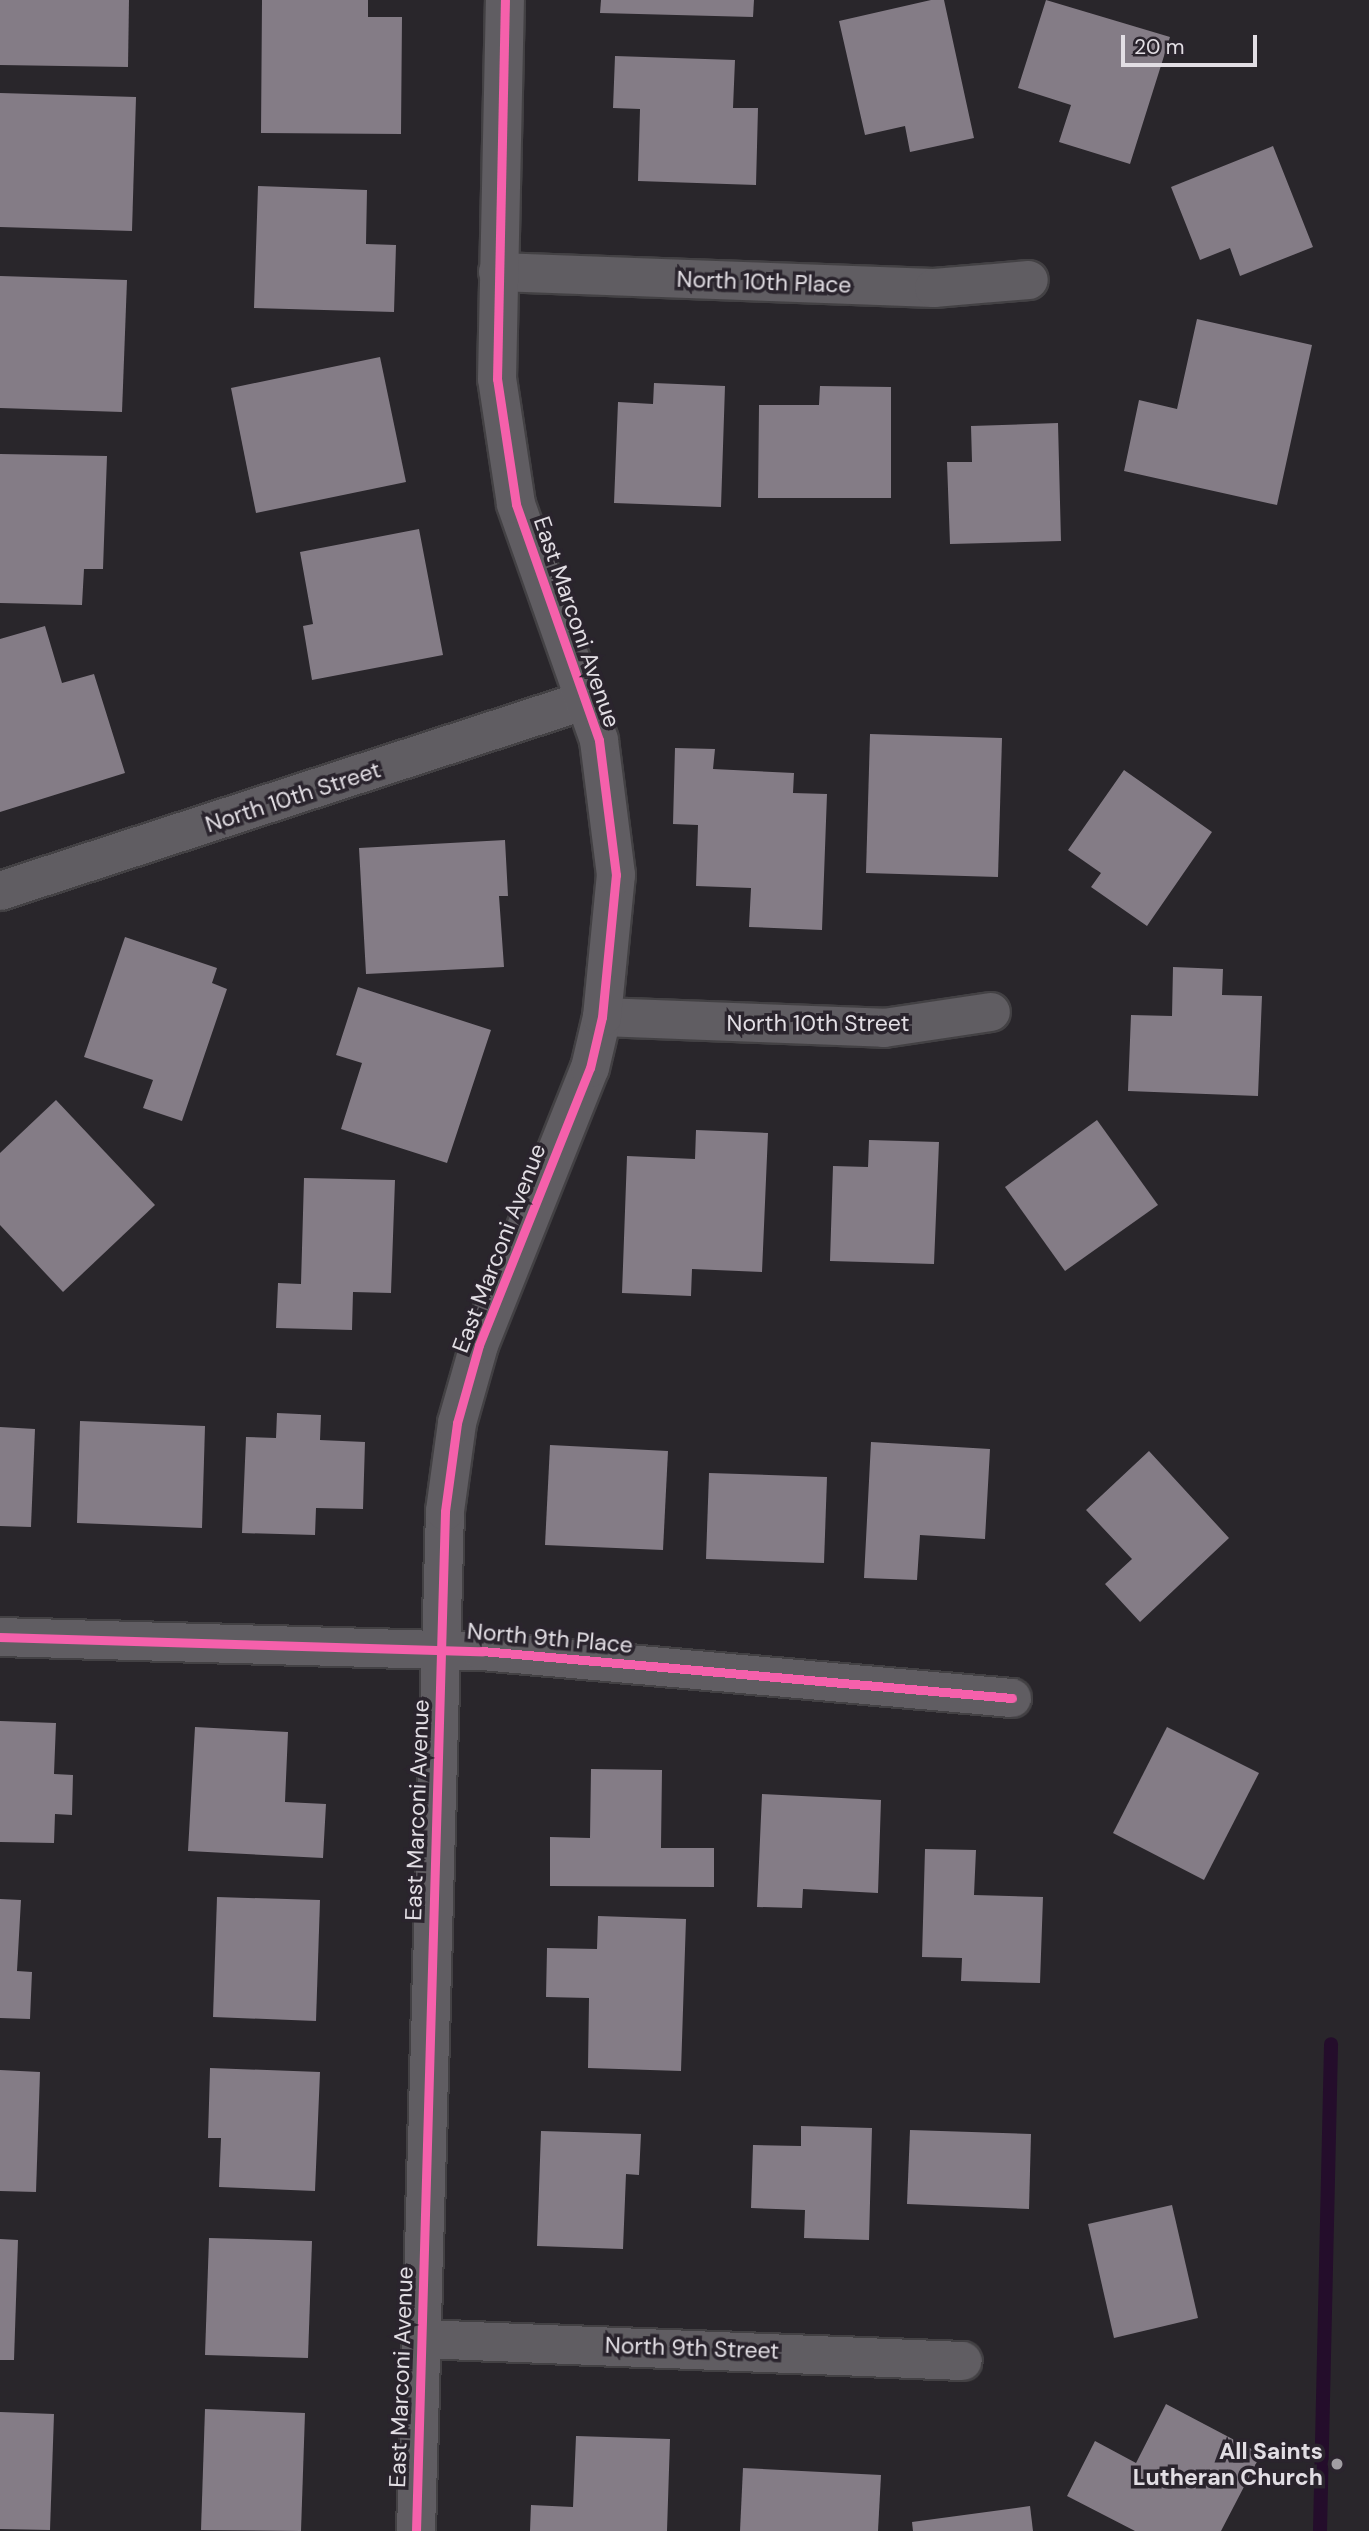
<!DOCTYPE html>
<html>
<head>
<meta charset="utf-8">
<style>
  body { margin:0 }
  #map { position:relative; width:1369px; height:2531px; overflow:hidden; background:#29262b; font-family:"DM Sans",sans-serif }
  div>[style] { position:absolute }
  [style*='--x'] { left:calc(var(--x)*1px); top:calc(var(--y)*1px); width:calc(var(--w)*1px); rotate:calc(var(--a)*1deg) }
  .stream>* { height:14px; margin:-7px; padding:0 7px; transform-origin:7px; border-radius:7px; background:#240d2b }
  .building>* { inset:0; background:#847c86 }
  .roads { filter:drop-shadow(2px 0 #434144) drop-shadow(-2px 0 #434144) drop-shadow(0 2px #434144) drop-shadow(0 -2px #434144) }
  .minor>* { height:38px; margin:-19px; padding:0 19px; transform-origin:19px; border-radius:19px; background:#605d62 }
  .cycleway>* { height:9px; margin:-4.5px; padding:0 4.5px; transform-origin:4.5px; border-radius:4.5px; background:#f560ab }
  .dots>* { width:19px; height:19px; translate:-50% -50%; box-sizing:border-box; border:4px solid #2a242d; border-radius:50% }
  span { translate:-50% -50%; white-space:nowrap; text-align:center; line-height:1.15; -webkit-text-stroke:7px #2a242d; paint-order:stroke }
  .street-label { font-size:23px; color:#e2dee4 }
  .poi-label { font-size:23px; color:#e2dee4; font-weight:700 }
  .right { translate:-100% -50%; text-align:right }
  .scale { position:absolute; left:1121px; top:35px; width:136px; height:32px; box-sizing:border-box; border:4px solid #e2dee4; border-top:0; padding-left:9px; font-size:21px; line-height:24px; white-space:nowrap; color:#e2dee4; -webkit-text-stroke:5px #2a242d; paint-order:stroke }
</style>
</head>
<body>
<div id="map">
  <div class="stream">
    <i style="--x:1320;--y:2531;--w:487;--a:-88.7"></i>
  </div>
  <div class="building">
    <i style="clip-path:polygon(0 0,129px 0,128px 67px,0 65px)"></i>
    <i style="clip-path:polygon(262px 0,368px 0,368px 17px,402px 17px,401px 134px,261px 133px)"></i>
    <i style="clip-path:polygon(601px 0,754px 0,753px 17px,600px 13px)"></i>
    <i style="clip-path:polygon(931px 0,944px 0,974px 138px,910px 152px,905px 126px,865px 135px,839px 21px)"></i>
    <i style="clip-path:polygon(1046px 0,1170px 37px,1130px 164px,1059px 142px,1071px 105px,1018px 88px)"></i>
    <i style="clip-path:polygon(615px 56px,735px 60px,733px 108px,758px 108px,756px 185px,638px 181px,640px 109px,613px 108px)"></i>
    <i style="clip-path:polygon(0 93px,136px 97px,132px 231px,0 227px)"></i>
    <i style="clip-path:polygon(1273px 146px,1313px 247px,1240px 276px,1230px 248px,1200px 260px,1171px 187px)"></i>
    <i style="clip-path:polygon(258px 186px,367px 190px,366px 244px,396px 245px,394px 312px,254px 308px)"></i>
    <i style="clip-path:polygon(0 276px,127px 280px,122px 412px,0 408px)"></i>
    <i style="clip-path:polygon(1197px 319px,1312px 345px,1277px 505px,1124px 471px,1139px 400px,1177px 409px)"></i>
    <i style="clip-path:polygon(380px 357px,406px 482px,256px 513px,231px 388px)"></i>
    <i style="clip-path:polygon(654px 383px,725px 386px,721px 507px,614px 503px,618px 402px,653px 404px)"></i>
    <i style="clip-path:polygon(820px 386px,891px 387px,891px 498px,758px 498px,759px 405px,819px 405px)"></i>
    <i style="clip-path:polygon(1058px 423px,1061px 541px,950px 544px,947px 462px,972px 462px,971px 426px)"></i>
    <i style="clip-path:polygon(0 454px,107px 456px,103px 569px,84px 569px,82px 605px,0 603px)"></i>
    <i style="clip-path:polygon(419px 529px,443px 655px,312px 680px,303px 626px,313px 624px,300px 552px)"></i>
    <i style="clip-path:polygon(45px 626px,62px 683px,94px 674px,125px 773px,0 812px,0 639px)"></i>
    <i style="clip-path:polygon(870px 734px,1002px 738px,998px 877px,866px 873px)"></i>
    <i style="clip-path:polygon(675px 748px,715px 749px,713px 769px,794px 773px,793px 793px,827px 794px,822px 930px,749px 927px,751px 888px,696px 886px,698px 825px,673px 824px)"></i>
    <i style="clip-path:polygon(1124px 770px,1212px 832px,1147px 926px,1091px 887px,1101px 873px,1068px 850px)"></i>
    <i style="clip-path:polygon(505px 840px,508px 896px,499px 896px,504px 967px,366px 974px,359px 848px)"></i>
    <i style="clip-path:polygon(125px 937px,217px 968px,212px 983px,227px 989px,182px 1121px,143px 1108px,153px 1080px,84px 1057px)"></i>
    <i style="clip-path:polygon(1173px 967px,1223px 969px,1222px 995px,1262px 996px,1258px 1096px,1128px 1091px,1131px 1015px,1172px 1016px)"></i>
    <i style="clip-path:polygon(358px 987px,491px 1030px,447px 1163px,341px 1129px,362px 1063px,336px 1055px)"></i>
    <i style="clip-path:polygon(56px 1100px,155px 1205px,63px 1292px,0 1225px,0 1153px)"></i>
    <i style="clip-path:polygon(1097px 1120px,1158px 1205px,1065px 1271px,1005px 1187px)"></i>
    <i style="clip-path:polygon(696px 1130px,768px 1133px,762px 1272px,692px 1269px,691px 1296px,622px 1293px,627px 1156px,695px 1159px)"></i>
    <i style="clip-path:polygon(869px 1140px,939px 1142px,934px 1264px,830px 1261px,833px 1166px,868px 1167px)"></i>
    <i style="clip-path:polygon(304px 1178px,395px 1180px,391px 1293px,353px 1292px,352px 1330px,276px 1328px,278px 1283px,301px 1284px)"></i>
    <i style="clip-path:polygon(277px 1413px,321px 1415px,320px 1440px,365px 1442px,363px 1509px,316px 1508px,315px 1535px,242px 1533px,246px 1437px,276px 1438px)"></i>
    <i style="clip-path:polygon(80px 1421px,205px 1426px,202px 1528px,77px 1523px)"></i>
    <i style="clip-path:polygon(0 1427px,35px 1429px,31px 1527px,0 1526px)"></i>
    <i style="clip-path:polygon(871px 1442px,990px 1449px,985px 1539px,920px 1535px,917px 1580px,864px 1578px)"></i>
    <i style="clip-path:polygon(550px 1445px,668px 1451px,663px 1550px,545px 1545px)"></i>
    <i style="clip-path:polygon(1149px 1451px,1229px 1538px,1140px 1622px,1105px 1584px,1132px 1559px,1086px 1510px)"></i>
    <i style="clip-path:polygon(709px 1473px,827px 1477px,824px 1563px,706px 1559px)"></i>
    <i style="clip-path:polygon(0 1721px,56px 1723px,54px 1774px,73px 1775px,72px 1815px,55px 1814px,54px 1843px,0 1842px)"></i>
    <i style="clip-path:polygon(195px 1727px,288px 1732px,285px 1802px,326px 1804px,323px 1858px,188px 1851px)"></i>
    <i style="clip-path:polygon(1167px 1727px,1259px 1773px,1204px 1880px,1113px 1833px)"></i>
    <i style="clip-path:polygon(591px 1769px,662px 1770px,661px 1848px,714px 1848px,714px 1887px,550px 1886px,550px 1837px,590px 1838px)"></i>
    <i style="clip-path:polygon(762px 1794px,881px 1800px,878px 1893px,803px 1889px,802px 1908px,757px 1907px)"></i>
    <i style="clip-path:polygon(925px 1849px,976px 1850px,974px 1895px,1043px 1897px,1040px 1983px,961px 1981px,962px 1958px,922px 1957px)"></i>
    <i style="clip-path:polygon(217px 1897px,320px 1900px,316px 2021px,213px 2017px)"></i>
    <i style="clip-path:polygon(0 1899px,21px 1900px,17px 1971px,32px 1972px,30px 2019px,0 2018px)"></i>
    <i style="clip-path:polygon(598px 1916px,686px 1919px,681px 2071px,588px 2068px,589px 1998px,546px 1997px,547px 1948px,597px 1949px)"></i>
    <i style="clip-path:polygon(210px 2068px,320px 2072px,315px 2191px,219px 2187px,221px 2138px,208px 2138px)"></i>
    <i style="clip-path:polygon(0 2070px,40px 2072px,36px 2192px,0 2191px)"></i>
    <i style="clip-path:polygon(801px 2126px,872px 2128px,869px 2240px,804px 2238px,805px 2210px,751px 2208px,753px 2145px,801px 2146px)"></i>
    <i style="clip-path:polygon(910px 2130px,1031px 2134px,1029px 2209px,907px 2204px)"></i>
    <i style="clip-path:polygon(541px 2131px,641px 2134px,639px 2175px,626px 2174px,623px 2249px,537px 2246px)"></i>
    <i style="clip-path:polygon(1172px 2205px,1198px 2318px,1114px 2338px,1088px 2224px)"></i>
    <i style="clip-path:polygon(209px 2238px,312px 2241px,308px 2358px,205px 2355px)"></i>
    <i style="clip-path:polygon(0 2239px,18px 2240px,14px 2360px,0 2360px)"></i>
    <i style="clip-path:polygon(1166px 2404px,1261px 2454px,1221px 2531px,1135px 2531px,1067px 2496px,1095px 2441px,1136px 2463px)"></i>
    <i style="clip-path:polygon(205px 2409px,305px 2413px,301px 2531px,201px 2530px)"></i>
    <i style="clip-path:polygon(0 2412px,54px 2414px,50px 2530px,0 2529px)"></i>
    <i style="clip-path:polygon(576px 2436px,670px 2439px,667px 2531px,530px 2531px,531px 2505px,573px 2507px)"></i>
    <i style="clip-path:polygon(743px 2468px,881px 2475px,878px 2531px,740px 2531px)"></i>
    <i style="clip-path:polygon(1030px 2506px,1033px 2531px,913px 2531px,912px 2522px)"></i>
  </div>
  <div class="roads">
    <div class="minor">
      <i style="--x:498;--y:272;--w:436;--a:2.1"></i>
      <i style="--x:934;--y:288;--w:95;--a:-4.8"></i>
      <i style="--x:0;--y:891;--w:616;--a:-18.05"></i>
      <i style="--x:602;--y:1017;--w:282;--a:2.2"></i>
      <i style="--x:884;--y:1028;--w:108;--a:-8.5"></i>
      <i style="--x:0;--y:1637;--w:482;--a:1.7"></i>
      <i style="--x:482;--y:1651;--w:532;--a:5.07"></i>
      <i style="--x:422;--y:2339;--w:541;--a:2.33"></i>
      <i style="--x:416;--y:2531;--w:1020;--a:-88.37"></i>
      <i style="--x:445;--y:1511;--w:89;--a:-82.2"></i>
      <i style="--x:457;--y:1423;--w:81;--a:-74.2"></i>
      <i style="--x:479;--y:1345;--w:298;--a:-68.2"></i>
      <i style="--x:590;--y:1068;--w:52;--a:-76.8"></i>
      <i style="--x:602;--y:1017;--w:143;--a:-84.4"></i>
      <i style="--x:616;--y:875;--w:136;--a:-97.2"></i>
      <i style="--x:599;--y:740;--w:250;--a:-109.4"></i>
      <i style="--x:516;--y:504;--w:126;--a:-98.6"></i>
      <i style="--x:497;--y:379;--w:379;--a:-88.8"></i>
    </div>
  </div>
  <div class="cycleway">
    <i style="--x:0;--y:1637;--w:482;--a:1.7"></i>
    <i style="--x:482;--y:1651;--w:532;--a:5.07"></i>
    <i style="--x:416;--y:2531;--w:1020;--a:-88.37"></i>
    <i style="--x:445;--y:1511;--w:89;--a:-82.2"></i>
    <i style="--x:457;--y:1423;--w:81;--a:-74.2"></i>
    <i style="--x:479;--y:1345;--w:298;--a:-68.2"></i>
    <i style="--x:590;--y:1068;--w:52;--a:-76.8"></i>
    <i style="--x:602;--y:1017;--w:143;--a:-84.4"></i>
    <i style="--x:616;--y:875;--w:136;--a:-97.2"></i>
    <i style="--x:599;--y:740;--w:250;--a:-109.4"></i>
    <i style="--x:516;--y:504;--w:126;--a:-98.6"></i>
    <i style="--x:497;--y:379;--w:379;--a:-88.8"></i>
  </div>
  <div class="dots">
    <i style="left:1337px;top:2464px;background:#a19ea3"></i>
  </div>
  <div class="street-label">
    <span style="left:764px;top:282px;rotate:2deg">North 10th Place</span>
    <span style="left:577px;top:622px;rotate:71deg">East Marconi Avenue</span>
    <span style="left:293px;top:797px;rotate:-18deg">North 10th Street</span>
    <span style="left:818px;top:1023px">North 10th Street</span>
    <span style="left:499px;top:1248px;rotate:-69deg">East Marconi Avenue</span>
    <span style="left:550px;top:1638px;rotate:5deg">North 9th Place</span>
    <span style="left:417px;top:1810px;rotate:-88deg">East Marconi Avenue</span>
    <span style="left:692px;top:2348px;rotate:2deg">North 9th Street</span>
    <span style="left:401px;top:2377px;rotate:-88deg">East Marconi Avenue</span>
  </div>
  <div class="poi-label">
    <span class="right" style="left:1323px;top:2464px">All Saints<br>Lutheran Church</span>
  </div>
  <div class="scale">20 m</div>
</div>
</body>
</html>
